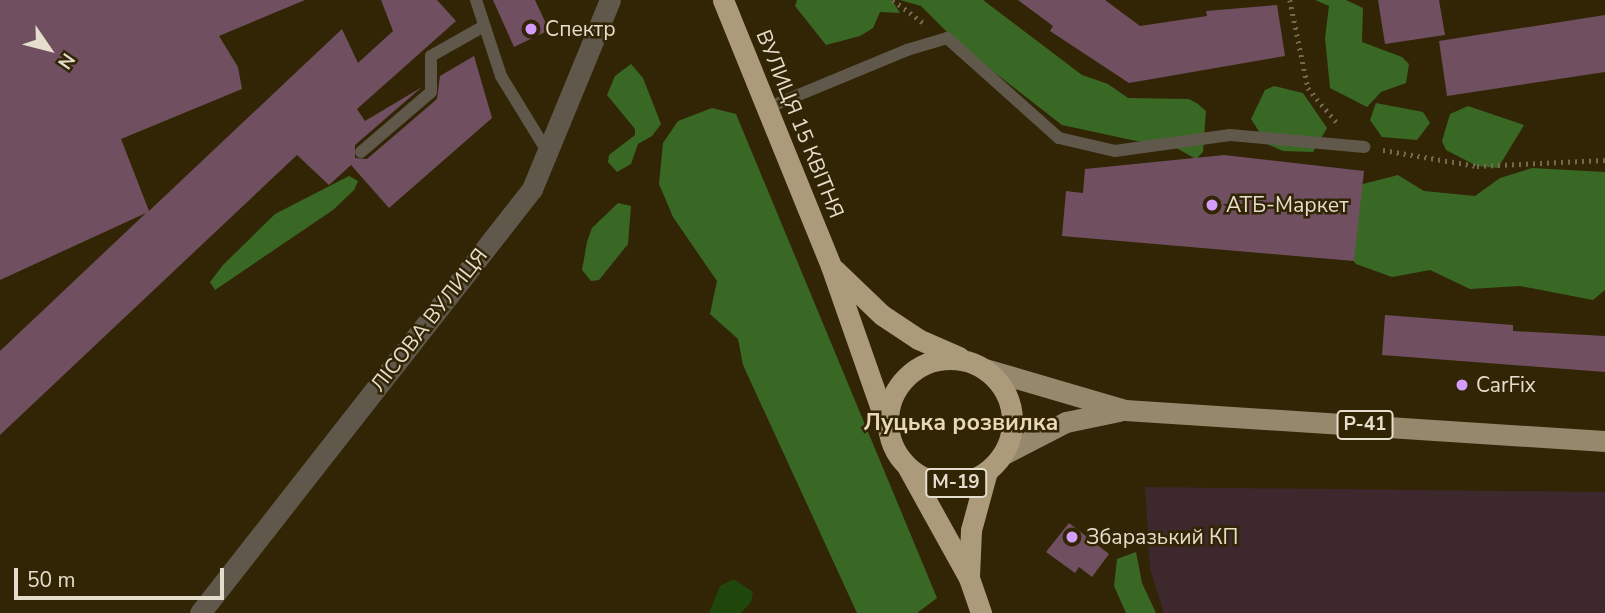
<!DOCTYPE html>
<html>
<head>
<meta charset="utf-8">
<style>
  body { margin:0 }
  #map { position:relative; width:1605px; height:613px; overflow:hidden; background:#322505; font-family:"Nunito Sans",sans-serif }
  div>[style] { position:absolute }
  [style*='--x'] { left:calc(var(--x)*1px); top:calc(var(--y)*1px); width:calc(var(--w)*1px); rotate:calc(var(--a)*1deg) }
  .commercial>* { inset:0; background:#3c282d }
  .green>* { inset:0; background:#1f460b }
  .forest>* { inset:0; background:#396825 }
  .building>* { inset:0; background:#705060 }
  .path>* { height:4.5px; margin-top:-2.25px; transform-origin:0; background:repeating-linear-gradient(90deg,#74694f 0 2px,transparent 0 7px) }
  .lane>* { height:12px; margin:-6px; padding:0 6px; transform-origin:6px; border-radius:6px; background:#5f584b }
  .street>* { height:21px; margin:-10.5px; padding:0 10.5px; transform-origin:10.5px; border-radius:10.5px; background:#5f584b }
  .primary>* { height:21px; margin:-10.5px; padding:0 10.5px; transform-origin:10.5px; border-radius:10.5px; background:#96886d }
  .highway>* { height:21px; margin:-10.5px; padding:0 10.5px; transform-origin:10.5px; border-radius:10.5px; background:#ac9b7a }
  .highway>.ring { margin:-10.5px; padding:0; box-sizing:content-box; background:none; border:21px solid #ac9b7a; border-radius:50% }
  .dots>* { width:19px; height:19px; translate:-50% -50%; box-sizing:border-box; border:4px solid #322505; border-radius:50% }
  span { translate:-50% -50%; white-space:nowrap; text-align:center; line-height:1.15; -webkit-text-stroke:5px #322505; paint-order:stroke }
  .shield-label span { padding:2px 5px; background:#322505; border:2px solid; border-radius:5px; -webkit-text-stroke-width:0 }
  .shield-label { font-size:19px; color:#e6decd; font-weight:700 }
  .poi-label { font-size:21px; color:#e6decd }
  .left { translate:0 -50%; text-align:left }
  .street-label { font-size:21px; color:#e6decd }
  .neighbourhood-label { font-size:23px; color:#e8d8b5; font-weight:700 }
  .north { position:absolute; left:14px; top:14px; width:70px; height:70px; -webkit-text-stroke:5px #322505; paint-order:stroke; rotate:125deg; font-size:19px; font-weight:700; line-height:28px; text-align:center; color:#e6decd }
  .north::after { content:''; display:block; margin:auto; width:24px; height:32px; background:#e6decd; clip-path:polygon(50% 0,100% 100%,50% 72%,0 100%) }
  .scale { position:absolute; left:14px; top:568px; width:210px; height:32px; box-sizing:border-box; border:4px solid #e6decd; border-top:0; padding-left:9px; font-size:21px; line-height:24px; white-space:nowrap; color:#e6decd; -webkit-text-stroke:5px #322505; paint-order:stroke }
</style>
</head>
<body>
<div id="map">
  <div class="commercial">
    <i style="clip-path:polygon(1145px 487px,1605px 492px,1605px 613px,1164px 613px,1150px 569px)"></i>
  </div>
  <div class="green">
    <i style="clip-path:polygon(734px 579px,753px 592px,751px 602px,741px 613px,709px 613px,720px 586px)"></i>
  </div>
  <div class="forest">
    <i style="clip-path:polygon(797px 0,892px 0,900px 13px,880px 12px,873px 28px,860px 36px,826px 45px,795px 6px)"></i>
    <i style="clip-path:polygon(900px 0,983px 0,1082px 75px,1108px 84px,1128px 98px,1189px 99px,1198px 104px,1206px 111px,1203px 152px,1196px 159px,1162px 140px,1141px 142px,1062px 125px,963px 48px,921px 6px)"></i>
    <i style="clip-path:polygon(1315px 0,1346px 0,1363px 8px,1362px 42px,1402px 57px,1409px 64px,1406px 83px,1381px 92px,1367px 107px,1330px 88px,1325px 38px,1329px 6px)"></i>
    <i style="clip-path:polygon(631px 64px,643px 78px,661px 124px,652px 136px,638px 144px,631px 164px,617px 172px,608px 162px,609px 155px,635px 135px,635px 129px,607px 95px,615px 76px)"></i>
    <i style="clip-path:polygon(1274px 86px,1303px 93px,1327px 128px,1313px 152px,1283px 151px,1267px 144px,1251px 119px,1265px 90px)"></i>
    <i style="clip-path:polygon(1376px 103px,1423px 112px,1430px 123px,1417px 140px,1382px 137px,1370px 120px)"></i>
    <i style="clip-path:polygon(1468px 106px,1524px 125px,1498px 168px,1477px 166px,1446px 150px,1442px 141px,1450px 114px)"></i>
    <i style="clip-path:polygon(712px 108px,736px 114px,937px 598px,917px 613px,857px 613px,743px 365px,738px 339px,710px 314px,717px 281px,673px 217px,659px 184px,663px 143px,678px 121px)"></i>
    <i style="clip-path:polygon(1532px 168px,1605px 172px,1605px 290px,1593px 300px,1520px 286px,1470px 289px,1430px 270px,1392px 277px,1356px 264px,1332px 235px,1359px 185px,1398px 175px,1424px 191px,1475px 196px,1500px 178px)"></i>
    <i style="clip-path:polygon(349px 176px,358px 181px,354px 190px,333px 210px,215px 290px,210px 282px,223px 265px,275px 214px)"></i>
    <i style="clip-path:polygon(618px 203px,631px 206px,628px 244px,599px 280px,591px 281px,582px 270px,587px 242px,592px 228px)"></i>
    <i style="clip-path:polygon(1136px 552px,1142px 583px,1156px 613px,1126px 613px,1114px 586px,1117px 559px)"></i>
  </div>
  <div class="building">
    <i style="clip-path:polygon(0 0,305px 0,219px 36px,238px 67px,242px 89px,121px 139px,149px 211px,342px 29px,358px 63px,393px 31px,381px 0,437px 0,456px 21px,357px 109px,365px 121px,422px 87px,355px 145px,355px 158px,367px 159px,437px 99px,440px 76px,474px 56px,492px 118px,389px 208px,351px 165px,329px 185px,297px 155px,0 435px,0 351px,146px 213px,0 280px)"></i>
    <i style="clip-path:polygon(493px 0,535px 0,549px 30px,514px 47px)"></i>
    <i style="clip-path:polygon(1018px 0,1105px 0,1140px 26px,1207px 16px,1206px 11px,1277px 5px,1285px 56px,1129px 83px,1050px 31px,1053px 26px)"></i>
    <i style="clip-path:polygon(1378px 0,1439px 0,1445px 35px,1385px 44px)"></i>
    <i style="clip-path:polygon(1605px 15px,1605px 72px,1447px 96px,1439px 41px)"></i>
    <i style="clip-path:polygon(1224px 155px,1364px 171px,1354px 261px,1062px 236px,1066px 191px,1083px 193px,1085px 169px)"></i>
    <i style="clip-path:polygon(1385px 315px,1513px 325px,1513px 331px,1605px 336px,1605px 372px,1382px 355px)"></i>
    <i style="clip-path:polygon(1069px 523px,1109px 554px,1092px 577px,1079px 567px,1075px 573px,1046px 552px)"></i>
  </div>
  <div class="path">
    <i style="--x:893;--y:0;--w:40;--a:37"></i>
    <i style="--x:1290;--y:0;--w:90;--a:78.4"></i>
    <i style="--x:1308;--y:88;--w:47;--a:50.2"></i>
    <i style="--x:1383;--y:150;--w:95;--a:9.7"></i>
    <i style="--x:1477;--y:166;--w:128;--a:-2.7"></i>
  </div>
  <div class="lane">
    <i style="--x:476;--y:0;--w:80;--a:71.8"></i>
    <i style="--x:501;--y:76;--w:88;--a:58.5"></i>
    <i style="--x:767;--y:108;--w:152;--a:-22.5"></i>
    <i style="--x:907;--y:50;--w:42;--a:-16.7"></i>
    <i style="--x:947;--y:38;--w:150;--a:41.8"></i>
    <i style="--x:1059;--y:138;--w:57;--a:13.1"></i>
    <i style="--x:1115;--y:151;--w:116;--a:-7.9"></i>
    <i style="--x:1230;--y:135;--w:135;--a:5.1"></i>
    <i style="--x:361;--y:152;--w:92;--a:-40.6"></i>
    <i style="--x:431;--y:92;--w:36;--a:-90"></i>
    <i style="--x:431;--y:56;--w:61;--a:-29.5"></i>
  </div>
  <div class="street">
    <i style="--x:200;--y:613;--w:539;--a:-51.94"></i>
    <i style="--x:532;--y:189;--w:204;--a:-67.6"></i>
  </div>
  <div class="primary">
    <i style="--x:985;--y:369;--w:146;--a:16.3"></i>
    <i style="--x:1125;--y:410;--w:481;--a:3.7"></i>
    <i style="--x:1002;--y:455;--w:72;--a:-27.3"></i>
    <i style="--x:1066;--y:422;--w:54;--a:-11.7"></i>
  </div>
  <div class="highway">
    <i style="--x:723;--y:0;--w:287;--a:67.9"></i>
    <i style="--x:831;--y:266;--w:173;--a:70.7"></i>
    <i style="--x:835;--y:270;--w:65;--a:43.8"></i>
    <i style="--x:882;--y:315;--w:43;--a:33.7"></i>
    <i style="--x:918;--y:339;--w:45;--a:23.7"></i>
    <i class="ring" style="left:888px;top:359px;width:103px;height:103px"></i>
    <i style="--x:908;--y:468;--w:126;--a:61"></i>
    <i style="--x:969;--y:578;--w:37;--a:71"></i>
    <i style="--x:969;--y:576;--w:46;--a:-87.5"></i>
    <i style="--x:971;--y:530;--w:61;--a:-74.8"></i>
  </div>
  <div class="dots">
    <i style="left:531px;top:29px;background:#d49cfb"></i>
    <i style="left:1212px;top:205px;background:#d49cfb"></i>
    <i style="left:1462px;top:385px;background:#d49cfb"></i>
    <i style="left:1072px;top:537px;background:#d49cfb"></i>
  </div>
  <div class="shield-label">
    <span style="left:1365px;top:425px">Р-41</span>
    <span style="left:956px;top:483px">М-19</span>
  </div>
  <div class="poi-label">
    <span class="left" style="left:545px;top:29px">Спектр</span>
    <span class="left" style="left:1226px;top:205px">АТБ-Маркет</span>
    <span class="left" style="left:1476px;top:385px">CarFix</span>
    <span class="left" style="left:1086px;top:537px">Збаразький КП</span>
  </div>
  <div class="street-label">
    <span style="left:800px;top:124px;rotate:68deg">ВУЛИЦЯ 15 КВІТНЯ</span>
    <span style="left:429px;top:320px;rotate:-52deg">ЛІСОВА ВУЛИЦЯ</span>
  </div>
  <div class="neighbourhood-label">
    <span style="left:961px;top:423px">Луцька розвилка</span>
  </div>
  <div class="north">N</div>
  <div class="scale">50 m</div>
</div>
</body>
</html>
